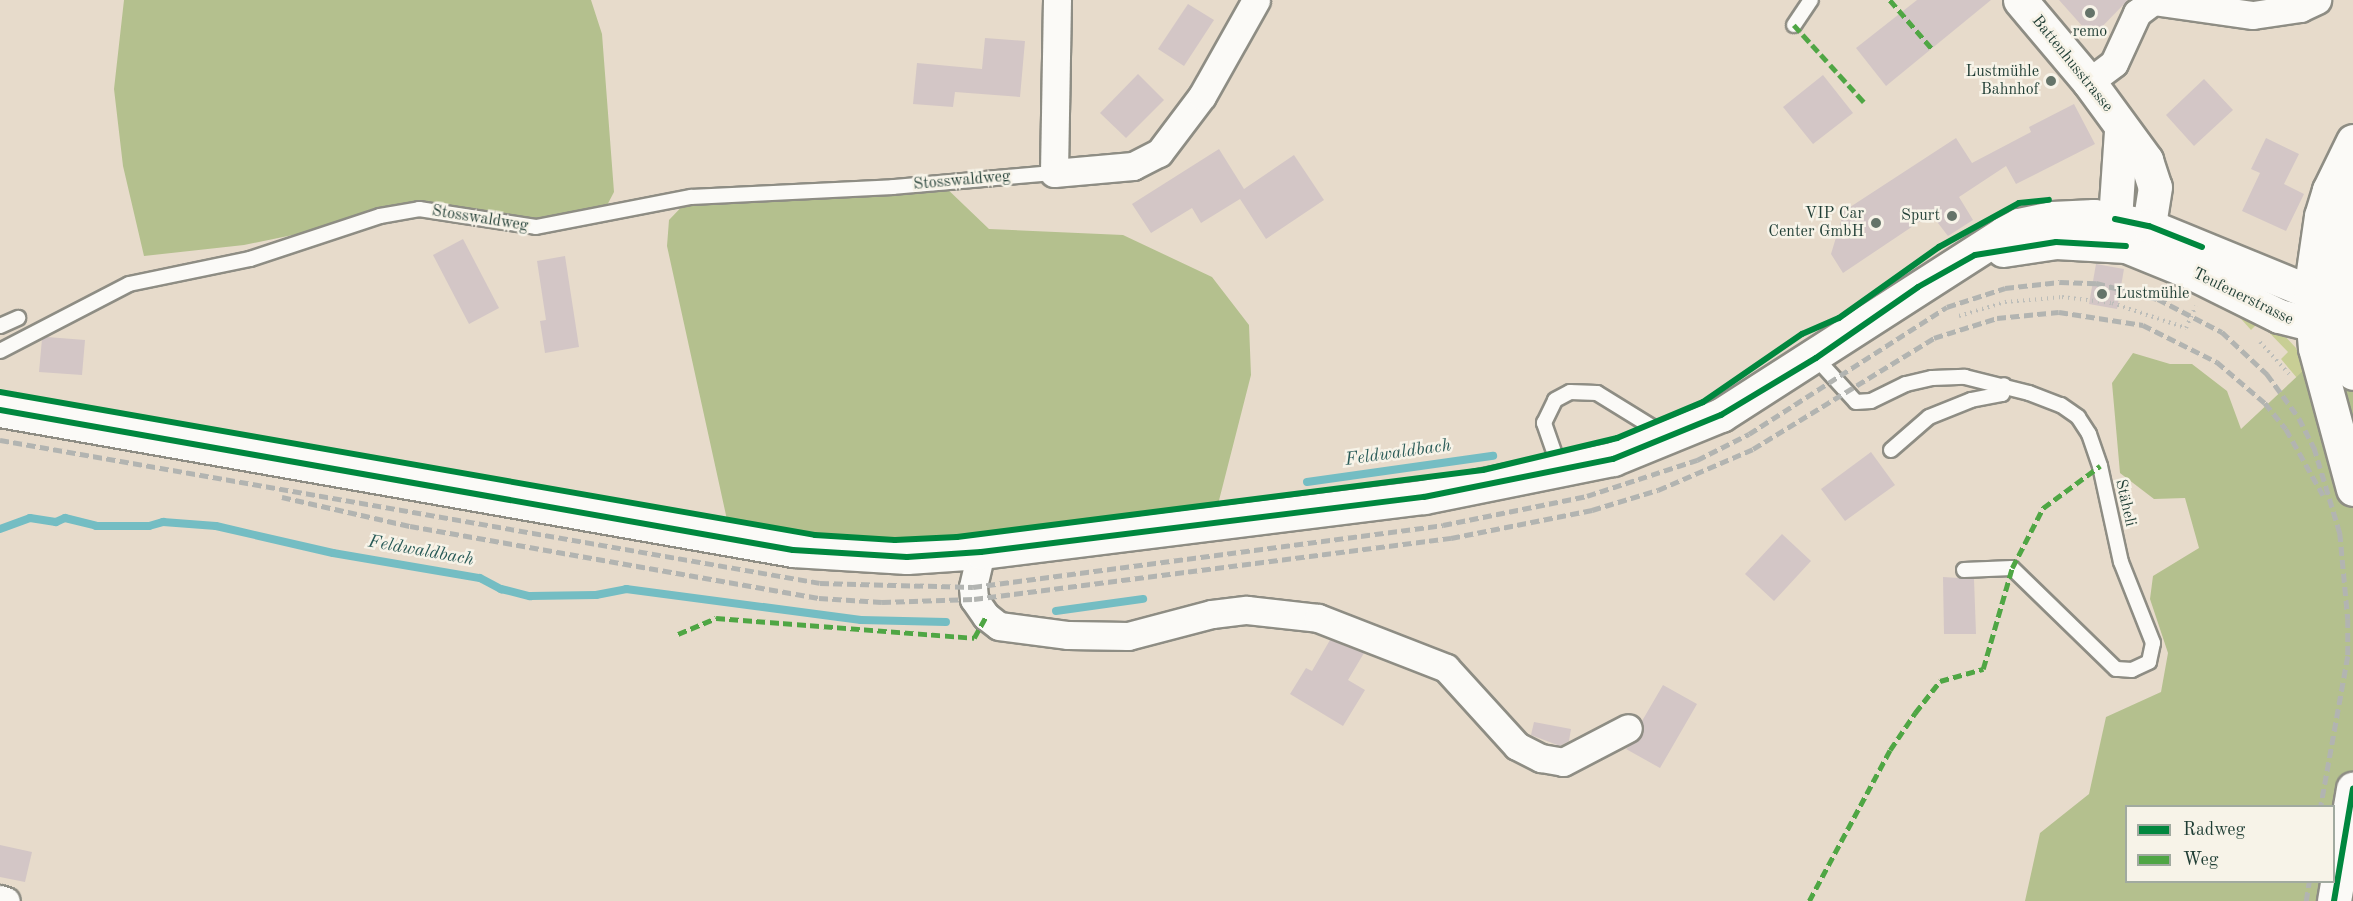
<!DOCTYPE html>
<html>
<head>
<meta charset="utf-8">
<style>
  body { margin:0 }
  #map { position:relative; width:2353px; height:901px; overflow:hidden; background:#e7dbcb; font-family:"Old Standard TT",serif }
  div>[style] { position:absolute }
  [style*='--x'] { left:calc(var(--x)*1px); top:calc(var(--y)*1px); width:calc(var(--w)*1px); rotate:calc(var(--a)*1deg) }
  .green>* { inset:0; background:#c8ce95 }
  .forest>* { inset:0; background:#b4c08e }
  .stream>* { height:8px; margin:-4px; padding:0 4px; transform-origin:4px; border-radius:4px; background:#74bdc3 }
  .building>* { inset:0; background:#d3c6c6 }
  .path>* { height:4px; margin-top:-2px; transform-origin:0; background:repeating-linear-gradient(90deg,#bcbdb9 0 1.5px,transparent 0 6px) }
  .roads { filter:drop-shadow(2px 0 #8e8d84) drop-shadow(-2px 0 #8e8d84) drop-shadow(0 2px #8e8d84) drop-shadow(0 -2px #8e8d84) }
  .service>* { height:14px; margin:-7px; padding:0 7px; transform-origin:7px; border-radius:7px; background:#fbfaf7 }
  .minor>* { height:27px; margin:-13.5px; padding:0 13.5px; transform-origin:13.5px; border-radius:13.5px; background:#fbfaf7 }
  .tertiary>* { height:33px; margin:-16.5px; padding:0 16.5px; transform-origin:16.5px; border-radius:16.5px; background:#fbfaf7 }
  .secondary>* { height:33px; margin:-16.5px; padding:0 16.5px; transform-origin:16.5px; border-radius:16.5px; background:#fbfaf7 }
  .rail>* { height:4.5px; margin-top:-2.25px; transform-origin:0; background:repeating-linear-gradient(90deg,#b2b4b1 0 9px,transparent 0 13.5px) }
  .quiet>* { height:4.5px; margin-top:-2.25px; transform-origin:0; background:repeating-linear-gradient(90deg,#4fa644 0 9px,transparent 0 13.5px) }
  .cycleway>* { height:6px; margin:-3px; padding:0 3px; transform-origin:3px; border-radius:3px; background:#00873e }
  .dots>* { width:16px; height:16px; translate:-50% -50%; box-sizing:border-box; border:3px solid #f7f3e8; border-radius:50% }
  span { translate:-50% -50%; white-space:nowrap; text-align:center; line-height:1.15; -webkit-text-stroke:5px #f7f3e8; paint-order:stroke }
  .poi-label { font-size:16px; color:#1f3d34 }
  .right { translate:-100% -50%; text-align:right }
  .left { translate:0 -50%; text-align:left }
  .street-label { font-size:16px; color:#1f3d34 }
  .water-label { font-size:18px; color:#285a57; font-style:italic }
  .legend { position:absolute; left:2125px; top:805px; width:210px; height:78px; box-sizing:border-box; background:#f7f3e8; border:2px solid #a1aaa0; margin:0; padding:8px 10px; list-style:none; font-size:18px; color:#1f3d34 }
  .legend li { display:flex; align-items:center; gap:12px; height:30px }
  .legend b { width:30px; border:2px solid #a1aaa0 }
</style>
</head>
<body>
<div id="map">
  <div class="green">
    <i style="clip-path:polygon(2225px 301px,2281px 332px,2296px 348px,2309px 376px,2297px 378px,2281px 359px,2288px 352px,2259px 322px,2251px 330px)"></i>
  </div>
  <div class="forest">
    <i style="clip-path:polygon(124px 0,591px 0,602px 34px,614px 192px,603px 213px,536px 227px,419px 209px,244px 245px,144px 256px,123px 166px,114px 89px)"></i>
    <i style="clip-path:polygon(941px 183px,989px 229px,1123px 235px,1212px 277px,1249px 325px,1251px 375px,1213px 524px,1051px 543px,731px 538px,667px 246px,669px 220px,691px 197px)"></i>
    <i style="clip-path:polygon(evenodd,2353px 324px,2353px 901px,2025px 901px,2040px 833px,2089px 794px,2106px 717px,2161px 692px,2168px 653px,2150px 599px,2153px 576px,2199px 548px,2185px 498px,2154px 499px,2120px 473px,2112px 383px,2133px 353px,2170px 364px,2192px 364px,2227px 391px,2241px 429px,2353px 324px,2126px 806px,2334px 806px,2334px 882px,2126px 882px,2126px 806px)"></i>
  </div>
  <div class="stream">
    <i style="--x:1307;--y:482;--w:188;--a:-8"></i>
    <i style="--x:0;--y:529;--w:32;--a:-20"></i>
    <i style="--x:30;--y:518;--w:26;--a:9"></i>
    <i style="--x:56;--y:522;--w:10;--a:-24"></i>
    <i style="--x:65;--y:518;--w:32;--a:14"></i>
    <i style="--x:96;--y:526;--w:53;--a:0"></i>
    <i style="--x:149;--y:526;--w:15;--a:-16"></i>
    <i style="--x:163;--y:522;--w:53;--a:4.3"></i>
    <i style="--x:216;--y:526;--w:120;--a:13"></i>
    <i style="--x:333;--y:553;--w:149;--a:9.7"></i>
    <i style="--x:480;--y:578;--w:24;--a:28"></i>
    <i style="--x:501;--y:589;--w:30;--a:14"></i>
    <i style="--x:530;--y:596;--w:66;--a:-0.9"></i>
    <i style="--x:596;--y:595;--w:31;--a:-11"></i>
    <i style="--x:626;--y:589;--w:237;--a:7.5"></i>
    <i style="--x:861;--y:620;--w:85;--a:1.3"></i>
    <i style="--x:1056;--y:611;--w:88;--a:-7.9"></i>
  </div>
  <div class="building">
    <i style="clip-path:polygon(1917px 0,1991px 0,1886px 86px,1856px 48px)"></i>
    <i style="clip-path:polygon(2059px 0,2128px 0,2092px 37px)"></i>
    <i style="clip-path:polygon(1188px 4px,1214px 20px,1184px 66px,1158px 49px)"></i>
    <i style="clip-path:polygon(985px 38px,1025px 41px,1020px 97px,955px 92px,953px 107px,913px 104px,917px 63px,982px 69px)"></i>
    <i style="clip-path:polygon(1138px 74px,1164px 100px,1126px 138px,1100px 113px)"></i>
    <i style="clip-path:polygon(1823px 75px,1853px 113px,1813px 144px,1783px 107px)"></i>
    <i style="clip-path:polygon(2204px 79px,2233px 110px,2194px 146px,2166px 115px)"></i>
    <i style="clip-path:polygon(2074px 104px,2095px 144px,2016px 184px,2006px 166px,1959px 197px,1973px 220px,1948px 236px,1931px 214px,1843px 273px,1831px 254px,1844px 211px,1956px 138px,1972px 163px,2031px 132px,2029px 127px)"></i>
    <i style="clip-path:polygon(2266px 138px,2299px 154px,2284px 184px,2304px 194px,2286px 231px,2242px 211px,2260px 173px,2251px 169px)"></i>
    <i style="clip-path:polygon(1219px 149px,1244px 189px,1294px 155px,1324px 200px,1266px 239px,1240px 199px,1201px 223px,1192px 208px,1151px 233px,1132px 204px)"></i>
    <i style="clip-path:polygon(463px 239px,499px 308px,469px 324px,433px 255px)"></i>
    <i style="clip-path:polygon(565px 256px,579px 347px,545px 353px,540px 321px,546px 320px,537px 261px)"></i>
    <i style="clip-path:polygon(2096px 264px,2124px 269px,2117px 309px,2089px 304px)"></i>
    <i style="clip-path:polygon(47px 337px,85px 340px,82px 375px,39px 372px,42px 339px)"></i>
    <i style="clip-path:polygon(1871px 452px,1895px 485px,1845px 521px,1821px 489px)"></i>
    <i style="clip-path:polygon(1782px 534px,1811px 561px,1774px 601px,1745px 574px)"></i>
    <i style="clip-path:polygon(1943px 577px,1974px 579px,1976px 634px,1944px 634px)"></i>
    <i style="clip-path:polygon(1330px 640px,1364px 653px,1348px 680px,1365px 690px,1343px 726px,1290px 694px,1306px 668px,1312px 671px)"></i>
    <i style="clip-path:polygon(1663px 685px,1697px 704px,1660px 768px,1626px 749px,1642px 736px,1642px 721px)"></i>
    <i style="clip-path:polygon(1534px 722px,1571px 729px,1569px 741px,1560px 746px,1531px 735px)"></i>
    <i style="clip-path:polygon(0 845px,32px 852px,25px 882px,0 877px)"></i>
  </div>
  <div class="path">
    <i style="--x:1959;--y:316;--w:48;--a:-16.9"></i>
    <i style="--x:2005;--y:302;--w:57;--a:-5"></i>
    <i style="--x:2062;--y:297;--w:50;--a:6.8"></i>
    <i style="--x:2112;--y:303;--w:78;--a:18.7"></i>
    <i style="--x:2186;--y:328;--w:24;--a:-66"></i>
    <i style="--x:2260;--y:342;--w:43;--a:47.8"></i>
  </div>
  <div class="roads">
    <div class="service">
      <i style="--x:1794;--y:25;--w:30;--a:-56"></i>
      <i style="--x:0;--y:326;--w:20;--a:-24"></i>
      <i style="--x:0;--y:351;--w:145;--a:-27.4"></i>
      <i style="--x:129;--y:284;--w:124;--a:-11.7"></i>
      <i style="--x:250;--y:259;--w:137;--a:-18.3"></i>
      <i style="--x:380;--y:216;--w:40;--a:-10"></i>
      <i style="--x:419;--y:209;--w:118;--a:8.7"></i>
      <i style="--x:536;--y:227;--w:158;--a:-11"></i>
      <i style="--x:691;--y:197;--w:202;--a:-2.8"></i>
      <i style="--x:893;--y:187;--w:162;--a:-5"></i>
      <i style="--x:1816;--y:358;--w:59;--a:47.7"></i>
      <i style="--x:1856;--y:402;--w:15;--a:-4"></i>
      <i style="--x:1871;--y:401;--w:39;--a:-26"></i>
      <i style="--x:1906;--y:384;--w:27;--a:-13"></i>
      <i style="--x:1932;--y:378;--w:33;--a:-2"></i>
      <i style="--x:1965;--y:377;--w:66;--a:14"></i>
      <i style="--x:2029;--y:393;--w:34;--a:21"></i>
      <i style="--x:2061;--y:405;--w:21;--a:35"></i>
      <i style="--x:2078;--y:417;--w:20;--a:57"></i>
      <i style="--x:2089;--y:434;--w:34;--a:71"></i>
      <i style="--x:2100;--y:466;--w:98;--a:77.7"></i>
      <i style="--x:2121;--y:562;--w:87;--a:68.4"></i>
      <i style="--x:2153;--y:643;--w:19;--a:102"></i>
      <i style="--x:2149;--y:662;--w:19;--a:155"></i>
      <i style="--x:2132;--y:670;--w:16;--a:-176"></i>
      <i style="--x:2116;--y:669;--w:145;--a:-135.8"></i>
      <i style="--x:2012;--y:568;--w:48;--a:177.6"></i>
      <i style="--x:1891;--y:450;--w:50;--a:-41"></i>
      <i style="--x:1929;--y:417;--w:45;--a:-22"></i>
      <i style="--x:1971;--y:400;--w:32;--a:-11"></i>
      <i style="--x:2002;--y:394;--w:9;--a:-77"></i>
      <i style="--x:1560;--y:469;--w:49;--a:-109.2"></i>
      <i style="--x:1544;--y:423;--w:25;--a:-64"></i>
      <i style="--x:1555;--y:400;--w:17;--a:-28"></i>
      <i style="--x:1570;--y:392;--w:27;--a:2"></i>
      <i style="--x:1597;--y:393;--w:80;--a:31.7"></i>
    </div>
    <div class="minor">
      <i style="--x:1057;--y:0;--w:173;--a:91"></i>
      <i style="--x:1054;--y:173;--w:79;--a:-5.1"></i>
      <i style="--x:1133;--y:166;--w:29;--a:-27"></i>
      <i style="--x:1159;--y:153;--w:71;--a:-53"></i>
      <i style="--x:1202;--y:96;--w:110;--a:-60.6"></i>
      <i style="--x:2089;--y:82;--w:31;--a:-37"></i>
      <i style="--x:2114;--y:63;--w:55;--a:-65.3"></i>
      <i style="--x:2137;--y:13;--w:20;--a:-37"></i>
      <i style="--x:2153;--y:1;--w:101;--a:8"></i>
      <i style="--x:2253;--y:15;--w:48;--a:-8.5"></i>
      <i style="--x:2300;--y:8;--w:19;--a:-25"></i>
      <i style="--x:981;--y:552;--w:36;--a:103"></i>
      <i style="--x:973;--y:587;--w:12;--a:85"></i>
      <i style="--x:974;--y:599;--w:21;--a:55"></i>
      <i style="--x:986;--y:616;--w:16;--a:38"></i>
      <i style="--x:999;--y:626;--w:70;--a:7.4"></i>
      <i style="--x:1068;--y:635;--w:60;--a:1"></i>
      <i style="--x:1128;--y:636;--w:87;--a:-14.7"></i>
      <i style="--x:1212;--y:614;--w:35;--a:-7"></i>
      <i style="--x:1247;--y:610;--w:71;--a:6.4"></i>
      <i style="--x:1318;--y:618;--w:137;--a:21.3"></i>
      <i style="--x:1446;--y:668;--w:105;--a:47.7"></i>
      <i style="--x:1517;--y:746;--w:27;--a:27"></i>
      <i style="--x:1541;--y:758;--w:22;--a:10"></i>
      <i style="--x:1563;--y:762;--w:73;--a:-27.6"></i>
      <i style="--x:0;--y:899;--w:6;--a:18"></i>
    </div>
    <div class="tertiary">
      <i style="--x:2020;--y:0;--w:107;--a:49.9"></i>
      <i style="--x:2089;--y:82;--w:97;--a:53.8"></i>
      <i style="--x:2146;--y:160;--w:28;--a:72"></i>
      <i style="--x:2155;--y:187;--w:39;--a:99"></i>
      <i style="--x:2121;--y:131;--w:88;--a:93.9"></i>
      <i style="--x:2115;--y:219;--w:21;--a:67"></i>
      <i style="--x:2003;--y:250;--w:54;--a:-8.6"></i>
      <i style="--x:2056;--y:242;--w:70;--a:3.3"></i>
      <i style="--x:2126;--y:246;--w:69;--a:22.1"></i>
      <i style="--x:2190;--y:272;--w:99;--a:26.3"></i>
      <i style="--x:2279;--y:316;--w:34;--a:14"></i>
      <i style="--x:0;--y:410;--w:805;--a:10.01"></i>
      <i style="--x:793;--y:550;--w:114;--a:3.5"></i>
      <i style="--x:907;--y:557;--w:74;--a:-3.9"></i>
      <i style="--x:981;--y:552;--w:446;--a:-7.1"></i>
      <i style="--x:1424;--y:497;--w:193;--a:-11.4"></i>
      <i style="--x:1613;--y:459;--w:117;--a:-22.2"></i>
      <i style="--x:1721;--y:415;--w:336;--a:-32.7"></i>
      <i style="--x:2004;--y:233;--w:17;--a:-28"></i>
      <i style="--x:2019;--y:225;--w:34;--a:-12"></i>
      <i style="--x:2052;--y:218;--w:42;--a:-2.7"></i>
      <i style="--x:2094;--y:216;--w:56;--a:10.3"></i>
      <i style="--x:2149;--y:226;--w:174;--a:22.3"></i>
    </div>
    <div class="secondary">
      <i style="--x:2353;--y:141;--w:55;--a:116.1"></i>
      <i style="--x:2329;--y:190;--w:27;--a:107"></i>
      <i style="--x:2321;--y:216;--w:77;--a:98.2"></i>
      <i style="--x:2310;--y:292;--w:56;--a:84.9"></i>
      <i style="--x:2315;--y:348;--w:146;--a:74.9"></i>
      <i style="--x:2350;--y:159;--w:149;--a:93.8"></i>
      <i style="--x:2340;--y:308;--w:66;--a:78.7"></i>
      <i style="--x:2334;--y:901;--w:114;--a:-80.4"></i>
    </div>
  </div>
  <div class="rail">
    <i style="--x:0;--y:440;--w:832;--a:9.89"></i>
    <i style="--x:820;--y:583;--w:153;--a:1.5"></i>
    <i style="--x:973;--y:587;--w:474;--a:-7.5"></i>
    <i style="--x:1443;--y:525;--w:147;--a:-11.4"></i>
    <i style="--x:1587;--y:496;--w:116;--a:-18.1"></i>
    <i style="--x:1697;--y:460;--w:58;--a:-26.6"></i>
    <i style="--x:1749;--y:434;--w:235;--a:-32.7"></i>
    <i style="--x:1947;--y:307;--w:61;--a:-18.1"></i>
    <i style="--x:2005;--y:288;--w:55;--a:-6.2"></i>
    <i style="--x:2060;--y:282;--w:36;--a:2"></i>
    <i style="--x:2096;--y:283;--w:64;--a:14.5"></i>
    <i style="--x:2158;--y:299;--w:72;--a:27.3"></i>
    <i style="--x:2222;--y:332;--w:62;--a:43"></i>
    <i style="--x:2267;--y:374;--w:54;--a:54"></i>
    <i style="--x:2299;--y:418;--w:33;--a:63"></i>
    <i style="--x:2314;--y:447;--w:90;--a:73.2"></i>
    <i style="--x:2340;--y:533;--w:86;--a:84.7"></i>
    <i style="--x:2348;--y:619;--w:37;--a:90"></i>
    <i style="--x:2348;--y:656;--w:152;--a:100.2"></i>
    <i style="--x:282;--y:497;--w:131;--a:12.8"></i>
    <i style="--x:410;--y:526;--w:415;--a:10"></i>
    <i style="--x:819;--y:598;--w:63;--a:3.6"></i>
    <i style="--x:882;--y:602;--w:92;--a:-1.9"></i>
    <i style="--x:974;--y:599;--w:481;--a:-7.3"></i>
    <i style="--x:1451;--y:538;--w:144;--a:-11.2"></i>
    <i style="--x:1592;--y:510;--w:69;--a:-16.9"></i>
    <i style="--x:1658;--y:490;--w:103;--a:-23.3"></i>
    <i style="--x:1753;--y:449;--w:212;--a:-31.5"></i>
    <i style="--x:1934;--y:338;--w:66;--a:-17.6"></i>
    <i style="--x:1997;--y:318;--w:62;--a:-5.5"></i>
    <i style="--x:2059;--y:312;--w:85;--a:8.8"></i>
    <i style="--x:2143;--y:325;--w:83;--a:26.6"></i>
    <i style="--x:2217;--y:362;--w:63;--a:40.5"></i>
    <i style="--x:2265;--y:403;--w:33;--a:51"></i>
    <i style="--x:2286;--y:429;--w:76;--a:60.7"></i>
    <i style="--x:2306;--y:901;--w:19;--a:-81"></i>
  </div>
  <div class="quiet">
    <i style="--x:1890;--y:0;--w:67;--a:49.2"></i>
    <i style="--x:1794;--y:25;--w:107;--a:47.7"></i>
    <i style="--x:678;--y:634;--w:41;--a:-22.8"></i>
    <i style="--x:716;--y:618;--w:259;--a:4.4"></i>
    <i style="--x:974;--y:638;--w:25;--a:-61"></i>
    <i style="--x:1809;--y:901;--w:171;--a:-61.8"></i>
    <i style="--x:1890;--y:750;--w:45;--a:-56"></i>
    <i style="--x:1915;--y:713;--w:41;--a:-52"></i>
    <i style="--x:1940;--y:681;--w:45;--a:-15.6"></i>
    <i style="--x:1983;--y:669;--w:105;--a:-74"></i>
    <i style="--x:2012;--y:568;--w:68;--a:-62.7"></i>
    <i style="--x:2043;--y:508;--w:71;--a:-36.4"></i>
  </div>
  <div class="cycleway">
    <i style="--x:2115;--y:219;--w:35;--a:12"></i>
    <i style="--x:2149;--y:226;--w:57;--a:21.6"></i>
    <i style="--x:0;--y:392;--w:827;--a:9.95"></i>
    <i style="--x:815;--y:535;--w:80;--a:3.6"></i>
    <i style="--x:895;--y:540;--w:62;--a:-2.8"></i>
    <i style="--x:957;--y:537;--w:530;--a:-7.26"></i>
    <i style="--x:1483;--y:470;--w:138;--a:-13.4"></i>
    <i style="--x:1617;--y:438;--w:93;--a:-22.7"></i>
    <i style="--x:1703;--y:402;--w:120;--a:-34.5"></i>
    <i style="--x:1802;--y:334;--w:40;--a:-23.4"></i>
    <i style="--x:1839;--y:318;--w:123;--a:-35.4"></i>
    <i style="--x:1939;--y:247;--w:91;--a:-28.8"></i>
    <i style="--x:2019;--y:203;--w:30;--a:-6"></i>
    <i style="--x:0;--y:410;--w:805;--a:10.01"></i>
    <i style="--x:793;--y:550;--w:114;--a:3.5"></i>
    <i style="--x:907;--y:557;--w:74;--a:-3.9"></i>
    <i style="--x:981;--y:552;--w:446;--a:-7.1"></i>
    <i style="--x:1424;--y:497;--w:193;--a:-11.4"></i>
    <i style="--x:1613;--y:459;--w:117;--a:-22.2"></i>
    <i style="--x:1721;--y:415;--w:111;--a:-31"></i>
    <i style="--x:1816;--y:358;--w:124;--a:-34.8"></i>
    <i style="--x:1918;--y:287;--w:65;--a:-29.3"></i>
    <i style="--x:1975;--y:255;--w:82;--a:-9.1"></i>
    <i style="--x:2056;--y:242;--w:70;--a:3.3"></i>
    <i style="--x:2334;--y:901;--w:114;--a:-80.4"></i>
  </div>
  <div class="dots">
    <i style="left:2090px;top:13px;background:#657469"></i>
    <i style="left:2051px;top:81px;background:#657469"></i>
    <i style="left:1952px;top:216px;background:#657469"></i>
    <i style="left:1876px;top:223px;background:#657469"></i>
    <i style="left:2102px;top:294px;background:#657469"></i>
  </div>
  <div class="poi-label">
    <span style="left:2090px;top:32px">remo</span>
    <span class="right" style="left:2039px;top:81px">Lustmühle<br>Bahnhof</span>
    <span class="right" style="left:1864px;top:223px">VIP Car<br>Center GmbH</span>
    <span class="right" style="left:1940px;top:216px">Spurt</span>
    <span class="left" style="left:2116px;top:294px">Lustmühle</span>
  </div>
  <div class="street-label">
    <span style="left:2072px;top:64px;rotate:51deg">Battenhusstrasse</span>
    <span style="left:962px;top:181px;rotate:-5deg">Stosswaldweg</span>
    <span style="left:480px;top:219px;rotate:9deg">Stosswaldweg</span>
    <span style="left:2243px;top:297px;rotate:26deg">Teufenerstrasse</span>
    <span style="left:2125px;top:503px;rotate:77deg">Stäheli</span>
  </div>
  <div class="water-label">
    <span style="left:1398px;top:453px;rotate:-8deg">Feldwaldbach</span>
    <span style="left:421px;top:551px;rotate:10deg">Feldwaldbach</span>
  </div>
  <ul class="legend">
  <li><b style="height:8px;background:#00873e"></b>Radweg</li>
  <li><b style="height:8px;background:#4fa644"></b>Weg</li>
  </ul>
</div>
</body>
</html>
